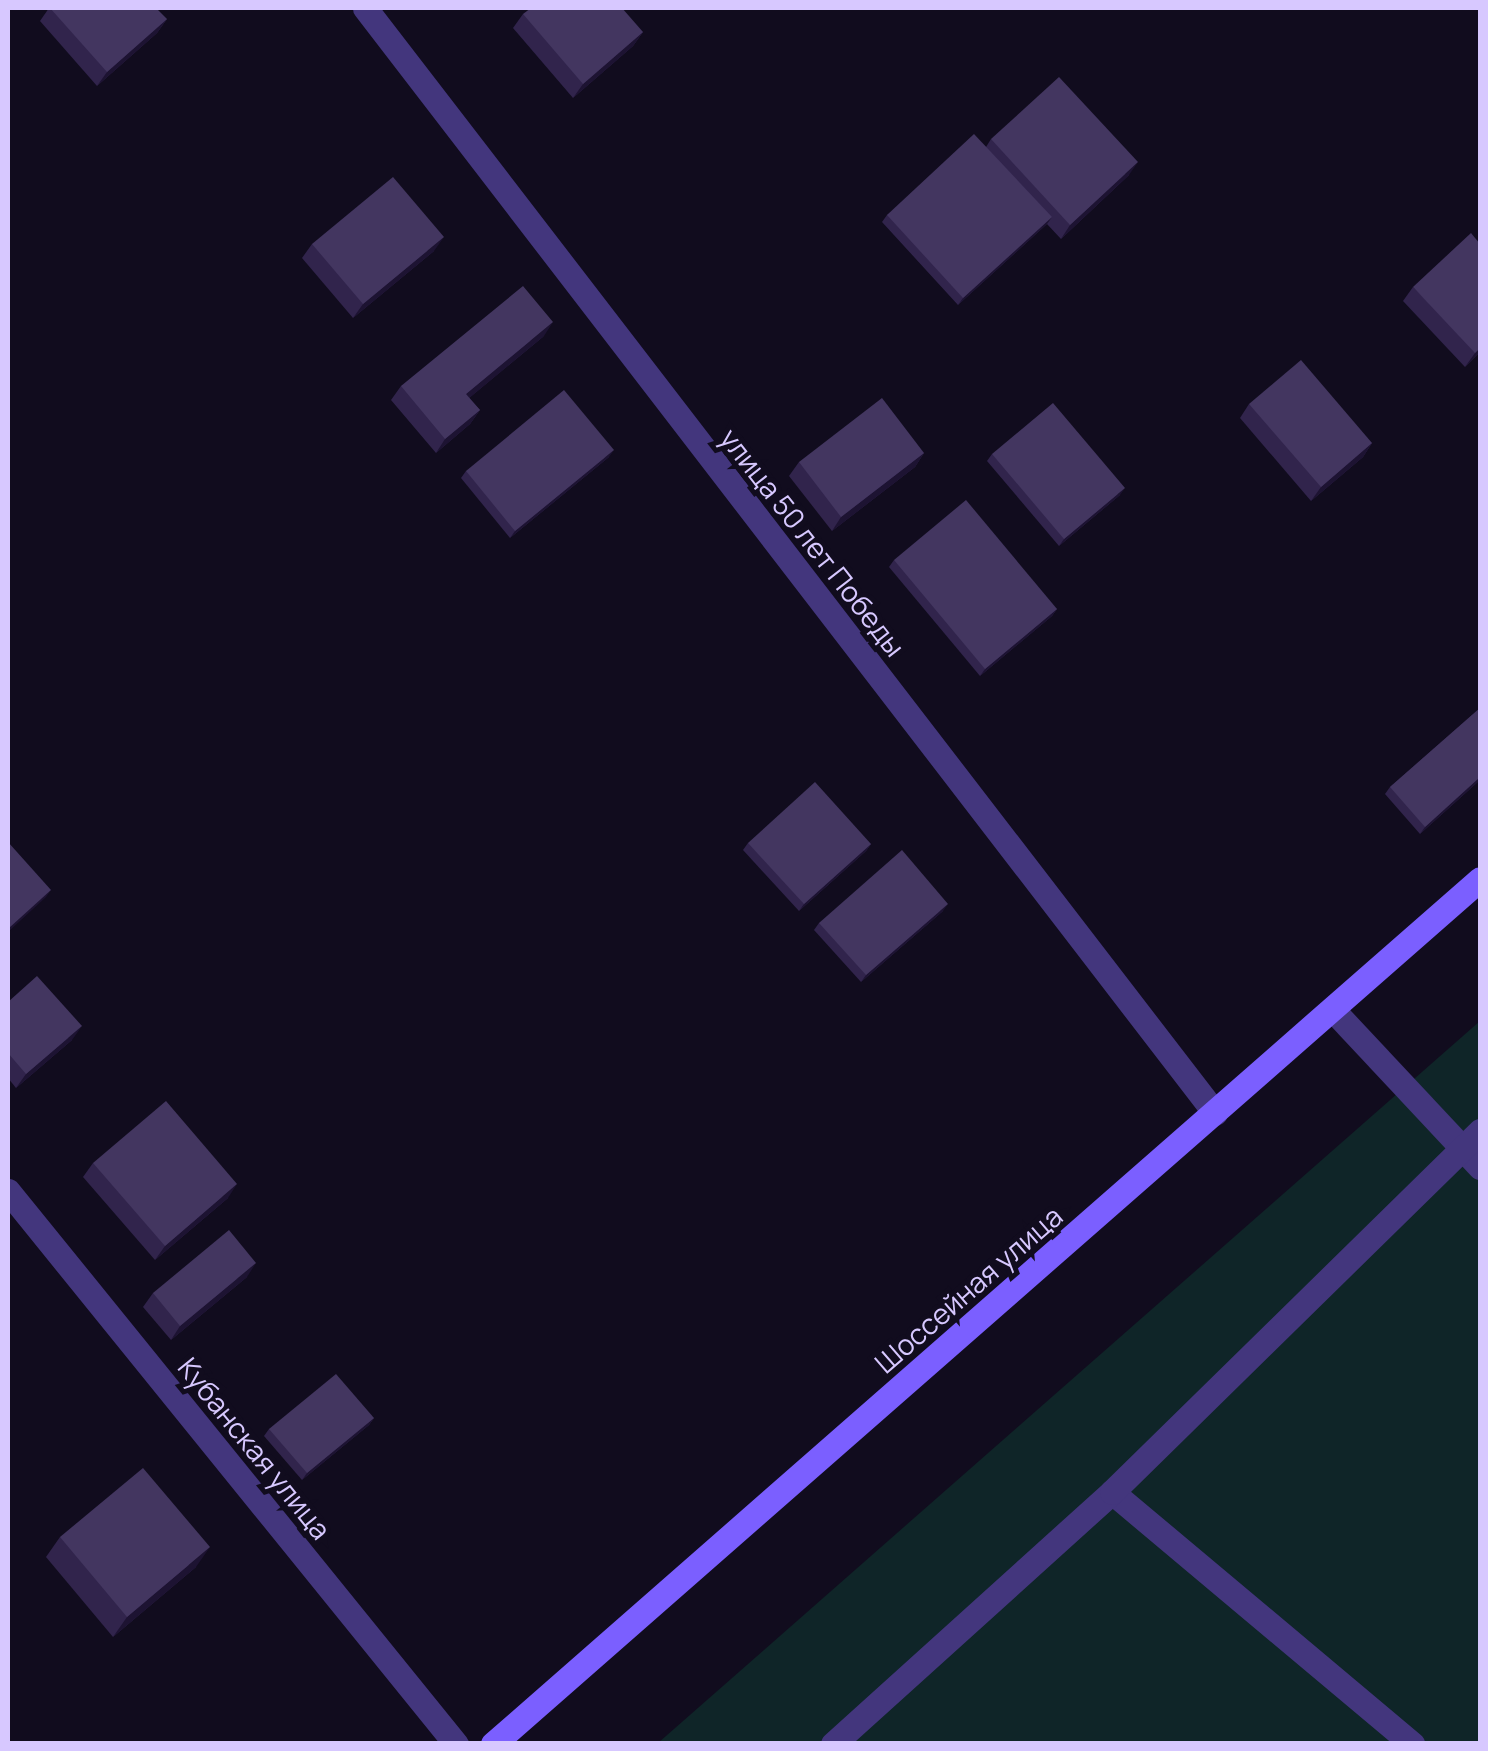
<!DOCTYPE html>
<html>
<head>
<meta charset="utf-8">
<style>
  body { margin:0 }
  #map { position:relative; width:1488px; height:1751px; overflow:hidden; background:#110c1e; font-family:Manrope,sans-serif }
  div>[style] { position:absolute }
  [style*='--x'] { left:calc(var(--x)*1px); top:calc(var(--y)*1px); width:calc(var(--w)*1px); rotate:calc(var(--a)*1deg) }
  .green>* { inset:0; background:#0f2528 }
  .minor>* { height:25px; margin:-12.5px; padding:0 12.5px; transform-origin:12.5px; border-radius:12.5px; background:#43367d }
  .secondary>* { height:25px; margin:-12.5px; padding:0 12.5px; transform-origin:12.5px; border-radius:12.5px; background:#7b5fff }
  .wall>* { inset:0; background:#31244c }
  .shaded-wall>* { inset:0; background:#1d1332 }
  .building>* { inset:0; background:#433660 }
  span { translate:-50% -50%; white-space:nowrap; text-align:center; line-height:1.15; -webkit-text-stroke:10px #110c1e; paint-order:stroke }
  .street-label { font-size:28px; color:#d7c8ff }
  .frame { position:absolute; inset:0; border:10px solid #d7c8ff; pointer-events:none }
</style>
</head>
<body>
<div id="map">
  <div class="green">
    <i style="clip-path:polygon(1480px 1021px,1480px 1743px,658px 1743px)"></i>
  </div>
  <div class="minor">
    <i style="--x:365;--y:8;--w:1394;--a:52.43"></i>
    <i style="--x:1333;--y:1010;--w:215;--a:46.9"></i>
    <i style="--x:8;--y:1191;--w:712;--a:50.99"></i>
    <i style="--x:1112;--y:1492;--w:392;--a:40"></i>
    <i style="--x:833;--y:1744;--w:376;--a:-42.1"></i>
    <i style="--x:1112;--y:1492;--w:516;--a:-44.45"></i>
  </div>
  <div class="secondary">
    <i style="--x:493;--y:1744;--w:1312;--a:-41.23"></i>
  </div>
  <div class="wall">
    <i style="clip-path:polygon(49px 8px,167px 19px,157px 33px,97px 86px,40px 21px)"></i>
    <i style="clip-path:polygon(523px 14px,643px 32px,633px 46px,573px 98px,513px 28px)"></i>
    <i style="clip-path:polygon(991px 139px,1129px 175px,1061px 239px,1047px 224px,958px 305px,882px 222px,887px 215px,986px 147px)"></i>
    <i style="clip-path:polygon(312px 244px,434px 251px,353px 318px,302px 258px)"></i>
    <i style="clip-path:polygon(1413px 287px,1480px 352px,1465px 367px,1403px 301px)"></i>
    <i style="clip-path:polygon(544px 336px,469px 398px,480px 410px,470px 424px,436px 453px,391px 400px,401px 386px)"></i>
    <i style="clip-path:polygon(1249px 404px,1372px 443px,1363px 457px,1311px 501px,1240px 418px)"></i>
    <i style="clip-path:polygon(924px 453px,915px 467px,832px 531px,789px 476px,799px 462px)"></i>
    <i style="clip-path:polygon(992px 454px,1120px 495px,1059px 546px,987px 461px)"></i>
    <i style="clip-path:polygon(609px 457px,510px 538px,461px 478px,466px 471px)"></i>
    <i style="clip-path:polygon(894px 560px,1057px 609px,1052px 616px,980px 676px,889px 567px)"></i>
    <i style="clip-path:polygon(1480px 708px,1480px 780px,1420px 834px,1385px 794px,1390px 787px)"></i>
    <i style="clip-path:polygon(748px 843px,871px 844px,866px 851px,799px 911px,743px 850px)"></i>
    <i style="clip-path:polygon(943px 911px,861px 982px,814px 930px,819px 923px)"></i>
    <i style="clip-path:polygon(8px 1002px,72px 1040px,16px 1088px,8px 1078px)"></i>
    <i style="clip-path:polygon(93px 1163px,228px 1198px,155px 1260px,83px 1177px)"></i>
    <i style="clip-path:polygon(247px 1277px,171px 1340px,143px 1307px,153px 1293px)"></i>
    <i style="clip-path:polygon(374px 1418px,369px 1425px,302px 1480px,264px 1436px,269px 1429px)"></i>
    <i style="clip-path:polygon(60px 1537px,196px 1567px,113px 1637px,46px 1557px)"></i>
  </div>
  <div class="shaded-wall">
    <i style="clip-path:polygon(167px 19px,157px 33px,97px 86px,107px 72px)"></i>
    <i style="clip-path:polygon(643px 32px,633px 46px,573px 98px,583px 84px)"></i>
    <i style="clip-path:polygon(1138px 162px,1129px 175px,1061px 239px,1070px 225px)"></i>
    <i style="clip-path:polygon(1052px 217px,1047px 224px,958px 305px,963px 298px)"></i>
    <i style="clip-path:polygon(444px 237px,434px 251px,353px 318px,363px 304px)"></i>
    <i style="clip-path:polygon(553px 322px,544px 336px,457px 408px,466px 394px)"></i>
    <i style="clip-path:polygon(1480px 348px,1480px 352px,1465px 367px,1475px 353px)"></i>
    <i style="clip-path:polygon(480px 410px,470px 424px,436px 453px,445px 439px)"></i>
    <i style="clip-path:polygon(1372px 443px,1363px 457px,1311px 501px,1321px 487px)"></i>
    <i style="clip-path:polygon(614px 450px,609px 457px,510px 538px,515px 531px)"></i>
    <i style="clip-path:polygon(924px 453px,915px 467px,832px 531px,841px 517px)"></i>
    <i style="clip-path:polygon(1125px 488px,1120px 495px,1059px 546px,1064px 539px)"></i>
    <i style="clip-path:polygon(1057px 609px,1052px 616px,980px 676px,985px 669px)"></i>
    <i style="clip-path:polygon(1480px 777px,1480px 780px,1420px 834px,1425px 827px)"></i>
    <i style="clip-path:polygon(871px 844px,866px 851px,799px 911px,804px 904px)"></i>
    <i style="clip-path:polygon(51px 890px,46px 897px,8px 932px,8px 929px)"></i>
    <i style="clip-path:polygon(948px 904px,943px 911px,861px 982px,866px 975px)"></i>
    <i style="clip-path:polygon(82px 1026px,72px 1040px,16px 1088px,26px 1074px)"></i>
    <i style="clip-path:polygon(237px 1184px,228px 1198px,155px 1260px,165px 1246px)"></i>
    <i style="clip-path:polygon(256px 1263px,247px 1277px,171px 1340px,180px 1326px)"></i>
    <i style="clip-path:polygon(374px 1418px,369px 1425px,302px 1480px,307px 1473px)"></i>
    <i style="clip-path:polygon(210px 1547px,196px 1567px,113px 1637px,127px 1617px)"></i>
  </div>
  <div class="building">
    <i style="clip-path:polygon(50px 8px,156px 8px,167px 19px,107px 72px)"></i>
    <i style="clip-path:polygon(531px 8px,622px 8px,643px 32px,583px 84px,523px 14px)"></i>
    <i style="clip-path:polygon(1059px 77px,1138px 162px,1070px 225px,991px 139px)"></i>
    <i style="clip-path:polygon(974px 134px,1052px 217px,963px 298px,887px 215px)"></i>
    <i style="clip-path:polygon(393px 177px,444px 237px,363px 304px,312px 244px)"></i>
    <i style="clip-path:polygon(1471px 233px,1480px 244px,1480px 348px,1475px 353px,1413px 287px)"></i>
    <i style="clip-path:polygon(523px 286px,553px 322px,466px 394px,480px 410px,445px 439px,401px 386px)"></i>
    <i style="clip-path:polygon(1301px 360px,1372px 443px,1321px 487px,1249px 404px)"></i>
    <i style="clip-path:polygon(564px 390px,614px 450px,515px 531px,466px 471px)"></i>
    <i style="clip-path:polygon(882px 398px,924px 453px,841px 517px,799px 462px)"></i>
    <i style="clip-path:polygon(1053px 403px,1125px 488px,1064px 539px,992px 454px)"></i>
    <i style="clip-path:polygon(966px 500px,1057px 609px,985px 669px,894px 560px)"></i>
    <i style="clip-path:polygon(1480px 708px,1480px 777px,1425px 827px,1390px 787px)"></i>
    <i style="clip-path:polygon(815px 782px,871px 844px,804px 904px,748px 843px)"></i>
    <i style="clip-path:polygon(8px 842px,51px 890px,8px 929px)"></i>
    <i style="clip-path:polygon(902px 850px,948px 904px,866px 975px,819px 923px)"></i>
    <i style="clip-path:polygon(37px 976px,82px 1026px,26px 1074px,8px 1053px,8px 1002px)"></i>
    <i style="clip-path:polygon(166px 1101px,237px 1184px,165px 1246px,93px 1163px)"></i>
    <i style="clip-path:polygon(229px 1230px,256px 1263px,180px 1326px,153px 1293px)"></i>
    <i style="clip-path:polygon(336px 1374px,374px 1418px,307px 1473px,269px 1429px)"></i>
    <i style="clip-path:polygon(143px 1468px,210px 1547px,127px 1617px,60px 1537px)"></i>
  </div>
  <div class="street-label">
    <span style="left:813px;top:542px;rotate:52deg">улица 50 лет Победы</span>
    <span style="left:968px;top:1289px;rotate:-41deg">Шоссейная улица</span>
    <span style="left:255px;top:1448px;rotate:51deg">Кубанская улица</span>
  </div>
  <div class="frame"></div>
</div>
</body>
</html>
